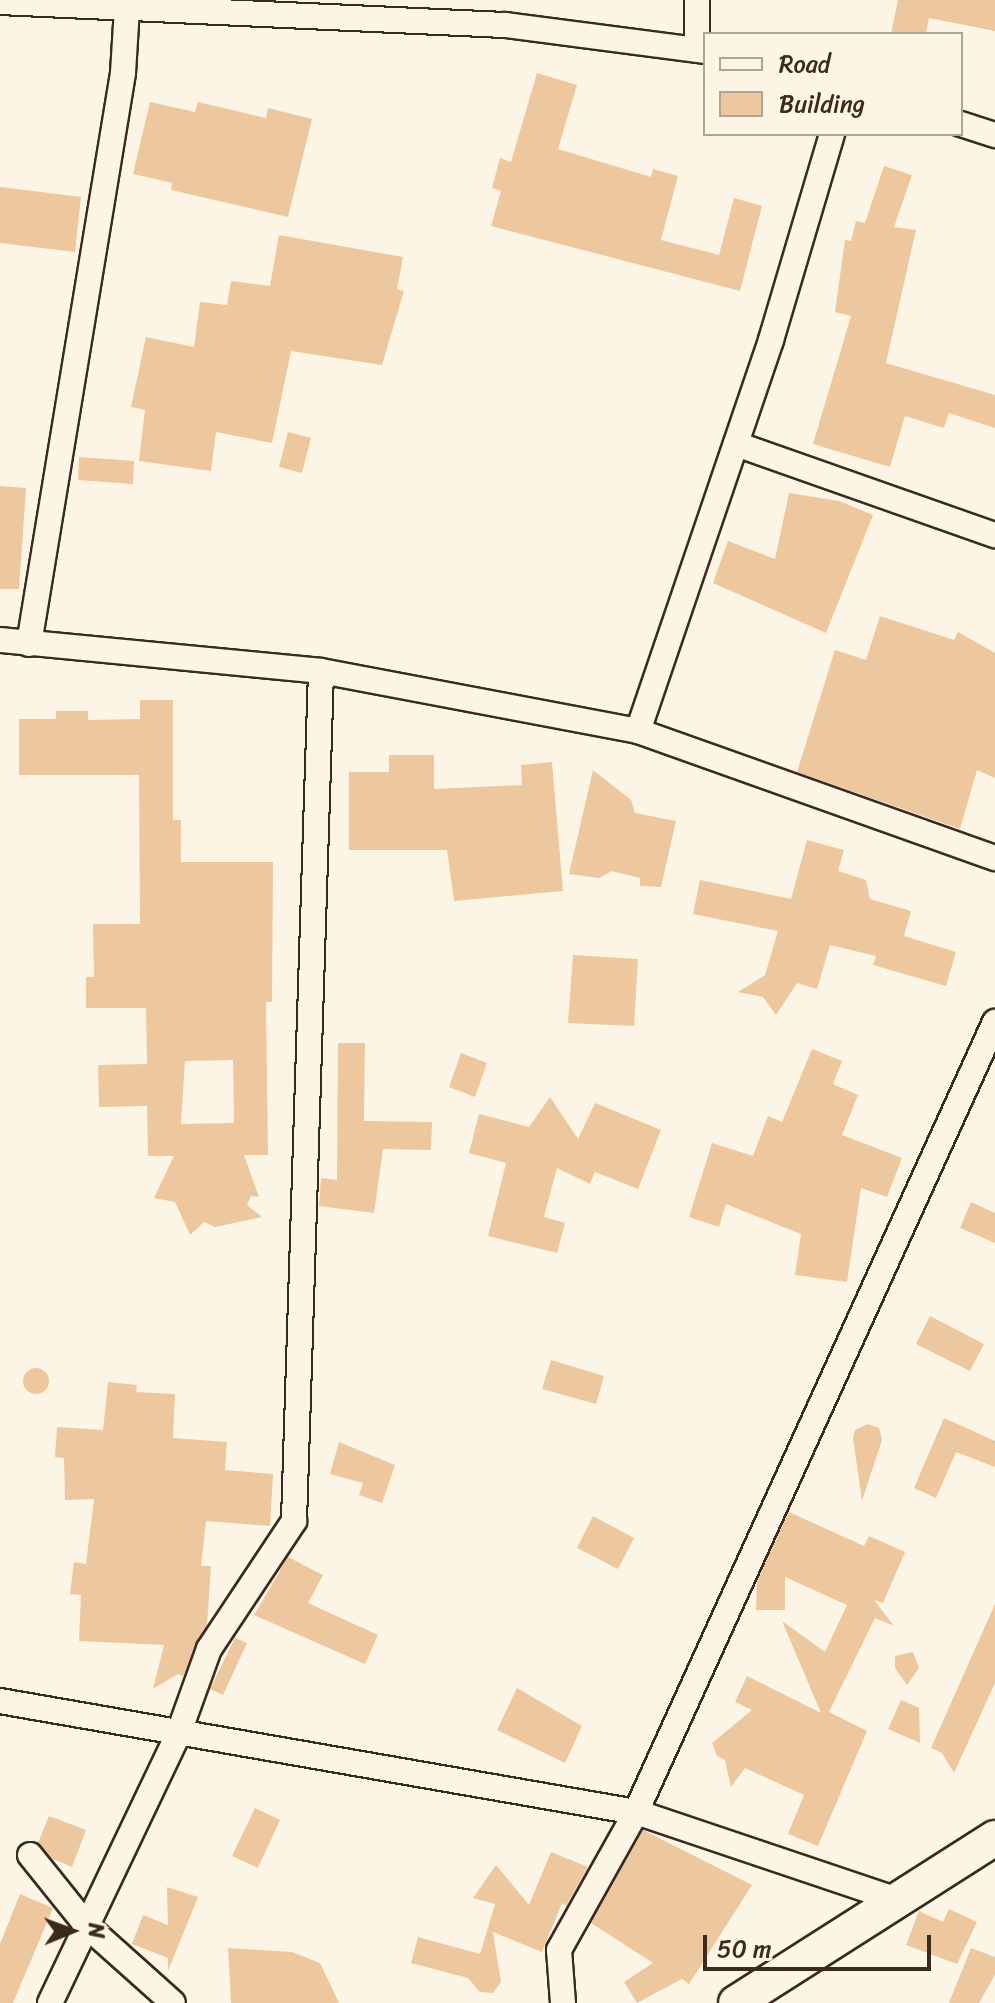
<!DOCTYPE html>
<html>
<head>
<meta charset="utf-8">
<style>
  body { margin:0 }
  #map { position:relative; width:995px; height:2003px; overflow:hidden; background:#fcf5e5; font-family:Sriracha,sans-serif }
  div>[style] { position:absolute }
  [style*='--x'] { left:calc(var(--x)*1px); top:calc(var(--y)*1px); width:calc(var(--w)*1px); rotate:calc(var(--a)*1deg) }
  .building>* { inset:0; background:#edc79d }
  .round { border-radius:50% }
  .roads { filter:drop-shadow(2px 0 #3b2a1e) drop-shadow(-2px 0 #3b2a1e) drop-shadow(0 2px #3b2a1e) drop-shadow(0 -2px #3b2a1e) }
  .street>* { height:24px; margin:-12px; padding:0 12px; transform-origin:12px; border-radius:12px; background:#fcf5e5 }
  .secondary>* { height:34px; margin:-17px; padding:0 17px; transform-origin:17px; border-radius:17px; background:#fcf5e5 }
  span { translate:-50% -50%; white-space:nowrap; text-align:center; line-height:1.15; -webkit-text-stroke:6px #fcf5e5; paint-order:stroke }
  .legend { position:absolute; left:703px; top:32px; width:260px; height:104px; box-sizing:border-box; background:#fcf5e5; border:2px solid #afa495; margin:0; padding:10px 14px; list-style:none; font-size:24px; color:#3b2a1e }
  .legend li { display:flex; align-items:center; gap:16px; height:40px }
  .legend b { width:40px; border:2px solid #afa495 }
  .north { position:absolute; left:32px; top:1891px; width:80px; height:80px; -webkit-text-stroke:6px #fcf5e5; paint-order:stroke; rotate:89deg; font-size:22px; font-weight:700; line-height:32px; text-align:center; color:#3b2a1e }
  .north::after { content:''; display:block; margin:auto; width:28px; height:36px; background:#3b2a1e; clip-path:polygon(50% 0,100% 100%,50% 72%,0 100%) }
  .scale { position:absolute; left:703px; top:1935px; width:228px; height:36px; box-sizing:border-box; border:4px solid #3b2a1e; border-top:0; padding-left:10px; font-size:24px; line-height:28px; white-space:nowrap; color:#3b2a1e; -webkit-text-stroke:6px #fcf5e5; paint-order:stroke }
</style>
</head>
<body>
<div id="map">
  <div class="building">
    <i style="clip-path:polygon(898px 0,995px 0,995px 31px,929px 18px,926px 34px,891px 34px)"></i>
    <i style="clip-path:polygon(537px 73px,577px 85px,558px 149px,651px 177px,653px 169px,678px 176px,661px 240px,719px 255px,734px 198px,762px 206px,740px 291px,491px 226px,501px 191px,492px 188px,500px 158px,511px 162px)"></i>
    <i style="clip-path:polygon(150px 102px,195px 112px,198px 102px,266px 118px,268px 108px,312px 119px,288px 217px,171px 190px,172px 183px,133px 174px)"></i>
    <i style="clip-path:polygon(884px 166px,912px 175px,894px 227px,916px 230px,886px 363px,995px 395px,995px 428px,949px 413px,944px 428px,905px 416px,890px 467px,813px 444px,851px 316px,835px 312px,845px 240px,851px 241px,856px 221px,865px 223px)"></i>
    <i style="clip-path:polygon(0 187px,81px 197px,75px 252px,0 243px)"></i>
    <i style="clip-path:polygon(279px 235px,403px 257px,397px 289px,404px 291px,382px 365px,291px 351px,272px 443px,216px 432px,211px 471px,139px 461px,145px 410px,131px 407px,146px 337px,194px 347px,200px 302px,227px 305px,231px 281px,270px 286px)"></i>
    <i style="clip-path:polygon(288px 432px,311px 438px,302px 473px,279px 467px)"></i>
    <i style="clip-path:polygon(79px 457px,134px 461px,133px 484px,78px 480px)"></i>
    <i style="clip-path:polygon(0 486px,26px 488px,19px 589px,0 589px)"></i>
    <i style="clip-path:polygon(789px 493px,839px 501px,873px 515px,826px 633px,713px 583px,728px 541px,775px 559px)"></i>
    <i style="clip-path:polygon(880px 616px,954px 640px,958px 632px,995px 653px,995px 778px,977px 770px,960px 829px,797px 772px,835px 650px,866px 660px)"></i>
    <i style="clip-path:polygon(evenodd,140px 700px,173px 700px,173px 820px,181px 820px,181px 862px,273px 862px,272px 1002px,266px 1002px,268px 1155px,244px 1155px,259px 1197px,251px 1196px,247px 1205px,262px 1217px,215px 1227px,204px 1222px,190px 1235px,175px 1202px,154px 1198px,174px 1156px,148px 1156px,147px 1106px,99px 1107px,98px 1065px,147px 1064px,146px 1008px,86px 1008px,86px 977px,94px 977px,93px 924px,140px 924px,139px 775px,19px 775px,19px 719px,56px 719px,56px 711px,88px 711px,88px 720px,140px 719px,140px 700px,233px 1060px,234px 1123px,181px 1124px,185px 1061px,233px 1060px)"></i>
    <i style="clip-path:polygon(389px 755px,434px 755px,434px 789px,522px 785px,521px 765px,552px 762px,563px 891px,454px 901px,447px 850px,349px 850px,349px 772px,389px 772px)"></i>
    <i style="clip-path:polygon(593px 770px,631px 800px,635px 813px,676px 821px,661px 887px,640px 886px,640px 878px,612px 871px,599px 878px,569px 874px)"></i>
    <i style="clip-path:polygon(807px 840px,844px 850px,838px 871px,866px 880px,870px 899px,911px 911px,904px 936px,956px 952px,946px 986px,873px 965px,876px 956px,830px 945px,817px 989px,797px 983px,776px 1015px,763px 997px,738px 992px,765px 975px,778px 931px,693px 914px,700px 880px,791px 899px)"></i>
    <i style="clip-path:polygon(573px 955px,638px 959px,634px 1026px,568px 1023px)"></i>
    <i style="clip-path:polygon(338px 1043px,365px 1043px,364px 1121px,432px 1122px,431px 1150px,383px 1149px,374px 1213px,319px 1206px,321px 1178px,337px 1180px)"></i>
    <i style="clip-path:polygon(812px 1049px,842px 1061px,833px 1084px,858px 1095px,842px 1135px,902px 1158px,887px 1197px,861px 1188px,847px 1282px,795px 1275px,801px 1234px,726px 1204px,719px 1227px,689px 1217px,712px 1143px,753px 1156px,768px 1116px,782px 1122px)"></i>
    <i style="clip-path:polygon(461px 1053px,487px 1063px,475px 1097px,449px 1087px)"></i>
    <i style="clip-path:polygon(550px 1097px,578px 1139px,595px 1103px,661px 1130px,638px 1189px,595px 1172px,590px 1184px,557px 1168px,544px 1217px,565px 1223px,557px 1253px,488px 1236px,506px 1163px,469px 1153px,479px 1114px,529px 1127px)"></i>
    <i style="clip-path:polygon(971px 1202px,995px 1213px,995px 1243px,960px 1228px)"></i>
    <i style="clip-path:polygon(930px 1316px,984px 1344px,970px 1371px,916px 1344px)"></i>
    <i style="clip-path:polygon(551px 1360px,604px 1376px,596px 1404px,542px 1389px)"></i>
    <i class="round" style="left:23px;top:1368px;width:26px;height:26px"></i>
    <i style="clip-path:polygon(108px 1382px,137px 1385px,136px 1392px,175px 1394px,173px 1438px,227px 1442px,225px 1470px,273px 1474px,270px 1526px,206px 1521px,201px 1566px,211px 1566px,207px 1625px,183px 1676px,178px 1674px,153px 1689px,164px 1645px,79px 1641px,81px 1595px,70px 1594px,74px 1562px,86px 1564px,94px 1499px,65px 1500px,64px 1458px,55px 1457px,57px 1427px,103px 1430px)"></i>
    <i style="clip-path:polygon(944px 1418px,995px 1441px,995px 1467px,956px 1452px,936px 1498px,914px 1488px)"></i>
    <i style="clip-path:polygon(868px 1424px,879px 1428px,882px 1440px,862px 1501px,853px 1438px,855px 1430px)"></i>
    <i style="clip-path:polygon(339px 1442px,395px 1465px,382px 1503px,359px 1495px,363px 1483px,330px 1474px)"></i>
    <i style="clip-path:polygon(789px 1512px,864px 1546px,869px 1536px,905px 1552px,883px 1603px,874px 1600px,894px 1626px,875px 1618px,829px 1712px,867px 1731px,818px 1846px,788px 1834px,804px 1795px,745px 1768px,731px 1787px,725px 1760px,717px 1756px,712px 1743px,752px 1710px,735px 1702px,747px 1676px,821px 1713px,782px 1621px,825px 1652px,847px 1605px,785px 1577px,785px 1610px,756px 1610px,757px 1582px)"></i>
    <i style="clip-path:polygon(593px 1516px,634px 1538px,618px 1569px,577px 1548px)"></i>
    <i style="clip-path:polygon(288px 1557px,323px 1575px,308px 1603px,378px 1635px,365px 1664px,254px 1615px)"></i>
    <i style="clip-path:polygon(995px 1604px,995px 1683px,954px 1773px,942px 1753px,931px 1748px)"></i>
    <i style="clip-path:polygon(235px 1638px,247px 1643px,223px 1695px,210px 1689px)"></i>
    <i style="clip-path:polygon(913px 1652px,919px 1668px,907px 1685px,895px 1668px,895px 1656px)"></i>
    <i style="clip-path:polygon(517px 1688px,582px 1726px,565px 1763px,497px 1730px)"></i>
    <i style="clip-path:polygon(901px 1700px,919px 1708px,920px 1743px,888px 1729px)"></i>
    <i style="clip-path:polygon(255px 1808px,280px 1820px,258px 1868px,232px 1856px)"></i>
    <i style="clip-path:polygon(49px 1816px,86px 1830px,72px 1867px,53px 1859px,38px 1843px)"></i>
    <i style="clip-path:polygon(643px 1830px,752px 1885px,689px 1984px,682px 1979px,637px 2003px,624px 1982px,653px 1963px,591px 1923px)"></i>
    <i style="clip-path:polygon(551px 1852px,588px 1867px,566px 1906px,562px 1903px,542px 1952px,493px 1932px,501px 1982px,493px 1993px,480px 1992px,468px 1978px,411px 1963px,418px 1937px,480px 1954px,495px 1904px,473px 1898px,496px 1865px,529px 1905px)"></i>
    <i style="clip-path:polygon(167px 1887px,198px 1897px,168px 1971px,168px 1958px,132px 1944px,143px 1915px,168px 1925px)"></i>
    <i style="clip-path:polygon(20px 1894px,53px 1908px,13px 2003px,0 2003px,0 1944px)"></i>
    <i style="clip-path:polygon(949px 1909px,977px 1922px,957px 1964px,906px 1945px,919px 1911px,943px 1922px)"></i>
    <i style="clip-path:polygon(228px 1948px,292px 1952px,320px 1963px,339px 2003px,231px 2003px)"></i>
    <i style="clip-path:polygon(971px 1948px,995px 1957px,995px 1975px,979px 2003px,949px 2003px)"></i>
  </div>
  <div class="roads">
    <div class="street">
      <i style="--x:697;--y:0;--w:49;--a:90"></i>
      <i style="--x:0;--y:2;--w:506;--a:2.61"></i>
      <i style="--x:505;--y:25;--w:202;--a:7.4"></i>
      <i style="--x:961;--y:124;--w:36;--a:18"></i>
      <i style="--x:736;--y:444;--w:275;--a:19.4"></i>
      <i style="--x:0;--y:640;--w:322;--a:5.5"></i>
      <i style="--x:321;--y:671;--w:323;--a:10.7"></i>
      <i style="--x:638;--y:731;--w:379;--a:19.6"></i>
      <i style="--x:29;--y:644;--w:579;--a:-80.65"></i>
      <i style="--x:123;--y:73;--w:65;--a:-86.5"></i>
      <i style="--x:638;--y:731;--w:413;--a:-71.2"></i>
      <i style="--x:771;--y:340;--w:215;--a:-73.5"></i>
      <i style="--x:0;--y:1701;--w:646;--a:9.9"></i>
      <i style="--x:636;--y:1812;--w:276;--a:18.6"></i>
      <i style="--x:30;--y:1855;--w:91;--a:51.2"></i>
      <i style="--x:87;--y:1926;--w:115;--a:41.8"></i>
      <i style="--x:50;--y:2003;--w:297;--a:-64.5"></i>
      <i style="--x:178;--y:1735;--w:91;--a:-70.2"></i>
      <i style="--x:209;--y:1649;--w:154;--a:-56.4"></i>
      <i style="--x:294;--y:1521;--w:850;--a:-88.18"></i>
      <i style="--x:563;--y:2003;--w:53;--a:-94.3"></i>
      <i style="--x:559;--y:1950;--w:158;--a:-60.8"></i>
      <i style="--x:636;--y:1812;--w:868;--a:-65.56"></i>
    </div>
    <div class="secondary">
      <i style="--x:736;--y:2003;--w:307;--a:-32.5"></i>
    </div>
  </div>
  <ul class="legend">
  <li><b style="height:10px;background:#fcf5e5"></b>Road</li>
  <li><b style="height:22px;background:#edc79d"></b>Building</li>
  </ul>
  <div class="north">N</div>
  <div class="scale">50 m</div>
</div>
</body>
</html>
